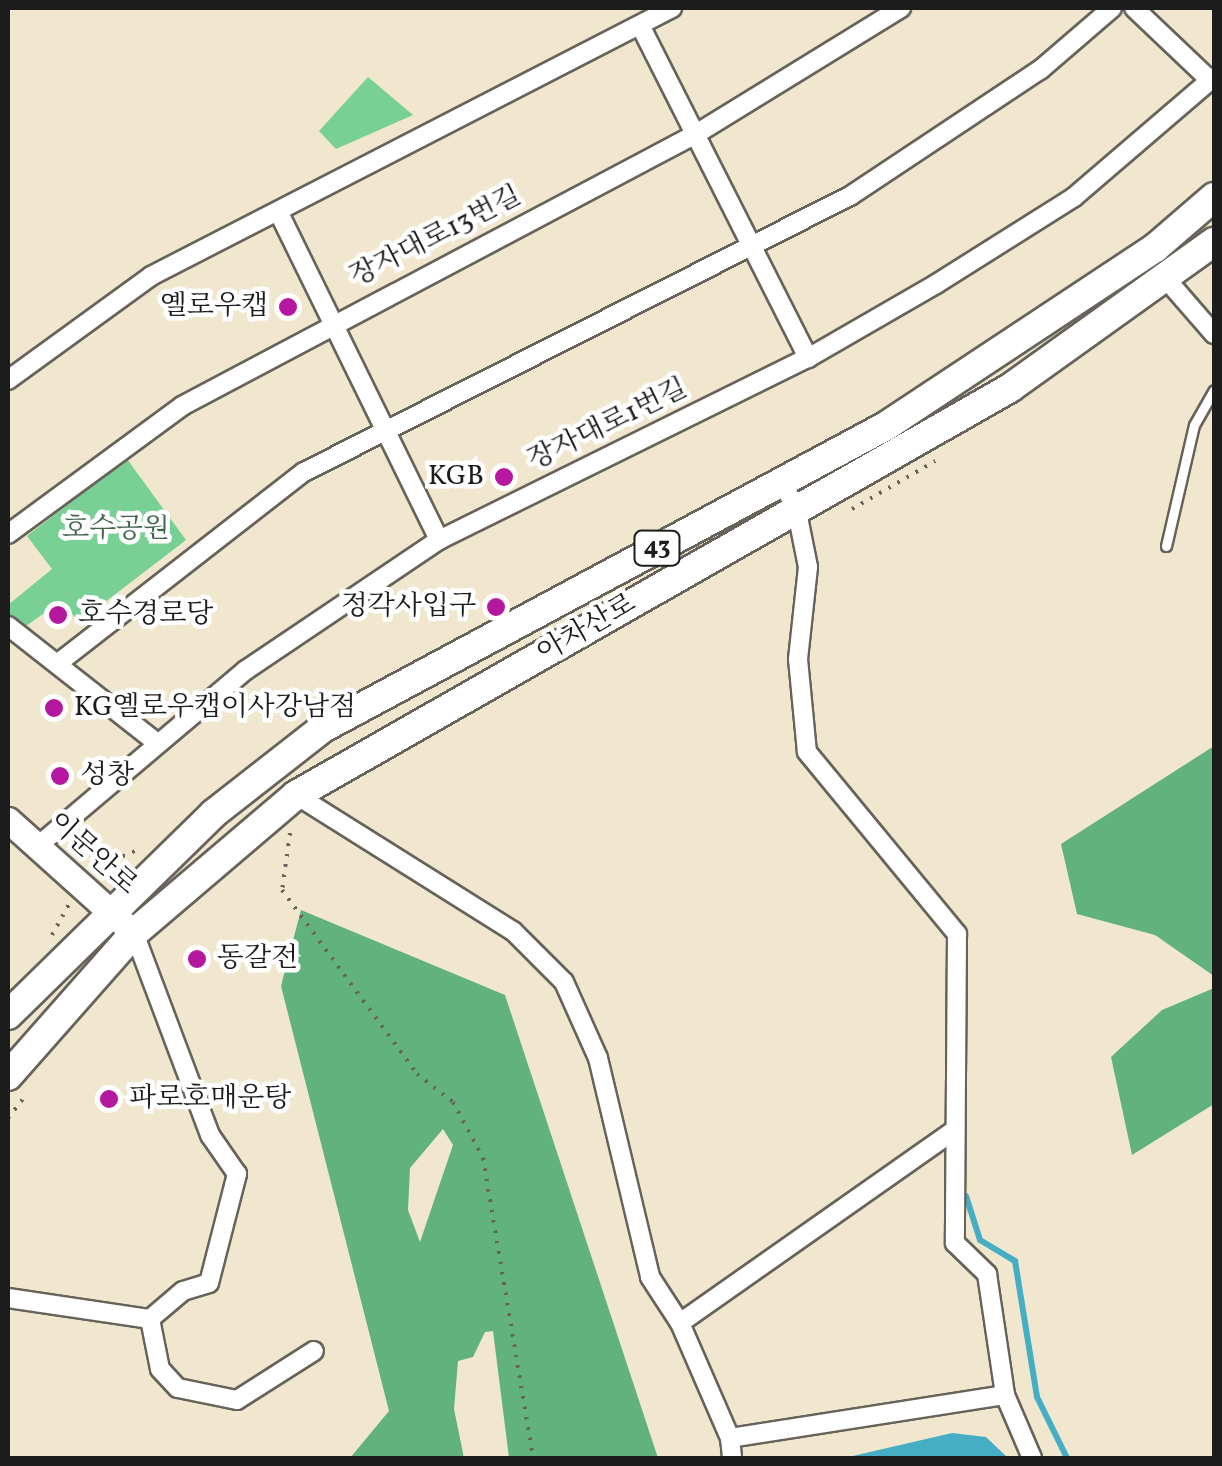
<!DOCTYPE html>
<html>
<head>
<meta charset="utf-8">
<style>
  body { margin:0 }
  #map { position:relative; width:1222px; height:1466px; overflow:hidden; background:#f1e7ce; font-family:Vollkorn,"Noto Serif KR",serif }
  div>[style] { position:absolute }
  [style*='--x'] { left:calc(var(--x)*1px); top:calc(var(--y)*1px); width:calc(var(--w)*1px); rotate:calc(var(--a)*1deg) }
  .green>* { inset:0; background:#78d095 }
  .forest>* { inset:0; background:#62b27e }
  .water>* { inset:0; background:#45aec4 }
  .stream>* { height:6px; margin:-3px; padding:0 3px; transform-origin:3px; border-radius:3px; background:#45aec4 }
  .path>* { height:4px; margin-top:-2px; transform-origin:0; background:repeating-linear-gradient(90deg,#67635a 0 2.5px,transparent 0 10.5px) }
  .roads { filter:drop-shadow(2px 0 #67635a) drop-shadow(-2px 0 #67635a) drop-shadow(0 2px #67635a) drop-shadow(0 -2px #67635a) }
  .lane>* { height:9px; margin:-4.5px; padding:0 4.5px; transform-origin:4.5px; border-radius:4.5px; background:#fff }
  .street>* { height:18px; margin:-9px; padding:0 9px; transform-origin:9px; border-radius:9px; background:#fff }
  .secondary>* { height:25px; margin:-12.5px; padding:0 12.5px; transform-origin:12.5px; border-radius:12.5px; background:#fff }
  .primary>* { height:28px; margin:-14px; padding:0 14px; transform-origin:14px; border-radius:14px; background:#fff }
  .dots>* { width:28px; height:28px; translate:-50% -50%; box-sizing:border-box; border:5px solid #fff; border-radius:50% }
  span { translate:-50% -50%; white-space:nowrap; text-align:center; line-height:1.15; -webkit-text-stroke:9px #fff; paint-order:stroke }
  .shield-label span { padding:2px 8px; background:#fff; border:2px solid; border-radius:8px; -webkit-text-stroke-width:0 }
  .shield-label { font-size:25px; color:#1c1c1c; font-weight:700 }
  .street-label { font-size:28px; color:#1c1c1c }
  .poi-label { font-size:28px; color:#1c1c1c }
  .right { translate:-100% -50%; text-align:right }
  .left { translate:0 -50%; text-align:left }
  .park-label { font-size:28px; color:#41644c }
  .frame { position:absolute; inset:0; border:10px solid #1c1c1c; pointer-events:none }
</style>
</head>
<body>
<div id="map">
  <div class="green">
    <i style="clip-path:polygon(368px 77px,413px 115px,336px 149px,319px 131px)"></i>
    <i style="clip-path:polygon(127px 459px,186px 540px,79px 622px,61px 601px,22px 629px,8px 616px,8px 605px,52px 569px,27px 536px)"></i>
  </div>
  <div class="forest">
    <i style="clip-path:polygon(1214px 746px,1214px 976px,1155px 935px,1077px 914px,1061px 844px)"></i>
    <i style="clip-path:polygon(evenodd,301px 910px,505px 995px,658px 1458px,509px 1458px,493px 1331px,485px 1332px,473px 1357px,458px 1361px,454px 1409px,464px 1458px,350px 1458px,389px 1411px,281px 986px,301px 910px,443px 1129px,453px 1145px,420px 1242px,408px 1210px,410px 1168px,443px 1129px)"></i>
    <i style="clip-path:polygon(1214px 988px,1214px 1104px,1132px 1155px,1111px 1057px,1162px 1010px)"></i>
  </div>
  <div class="water">
    <i style="clip-path:polygon(952px 1433px,986px 1437px,1008px 1458px,844px 1458px)"></i>
  </div>
  <div class="stream">
    <i style="--x:966;--y:1196;--w:46;--a:72.3"></i>
    <i style="--x:980;--y:1240;--w:41;--a:31"></i>
    <i style="--x:1015;--y:1261;--w:138;--a:80.8"></i>
    <i style="--x:1037;--y:1397;--w:68;--a:63.8"></i>
  </div>
  <div class="path">
    <i style="--x:852;--y:509;--w:96;--a:-30"></i>
    <i style="--x:290;--y:833;--w:58;--a:98"></i>
    <i style="--x:282;--y:890;--w:228;--a:53.7"></i>
    <i style="--x:417;--y:1074;--w:46;--a:37.9"></i>
    <i style="--x:453;--y:1102;--w:64;--a:61.8"></i>
    <i style="--x:483;--y:1158;--w:304;--a:80.5"></i>
    <i style="--x:103;--y:864;--w:38;--a:-22"></i>
    <i style="--x:52;--y:935;--w:35;--a:-61"></i>
    <i style="--x:8;--y:1118;--w:29;--a:-52"></i>
  </div>
  <div class="roads">
    <div class="lane">
      <i style="--x:1166;--y:546;--w:124;--a:-77"></i>
      <i style="--x:1194;--y:425;--w:40;--a:-60.3"></i>
    </div>
    <div class="street">
      <i style="--x:1134;--y:8;--w:105;--a:43.5"></i>
      <i style="--x:641;--y:27;--w:371;--a:63.2"></i>
      <i style="--x:279;--y:213;--w:364;--a:63.9"></i>
      <i style="--x:1167;--y:280;--w:72;--a:49"></i>
      <i style="--x:8;--y:380;--w:177;--a:-36"></i>
      <i style="--x:151;--y:276;--w:586;--a:-27.22"></i>
      <i style="--x:781;--y:482;--w:29;--a:59"></i>
      <i style="--x:796;--y:507;--w:61;--a:78.7"></i>
      <i style="--x:808;--y:567;--w:93;--a:96.2"></i>
      <i style="--x:798;--y:659;--w:93;--a:84.5"></i>
      <i style="--x:807;--y:752;--w:236;--a:50.5"></i>
      <i style="--x:957;--y:934;--w:309;--a:90.4"></i>
      <i style="--x:955;--y:1243;--w:45;--a:44.1"></i>
      <i style="--x:987;--y:1274;--w:122;--a:81.5"></i>
      <i style="--x:1005;--y:1395;--w:69;--a:66.8"></i>
      <i style="--x:8;--y:534;--w:216;--a:-36.3"></i>
      <i style="--x:182;--y:406;--w:582;--a:-27.89"></i>
      <i style="--x:696;--y:134;--w:241;--a:-31.6"></i>
      <i style="--x:8;--y:626;--w:188;--a:38.1"></i>
      <i style="--x:57;--y:664;--w:313;--a:-37.9"></i>
      <i style="--x:304;--y:472;--w:612;--a:-26.82"></i>
      <i style="--x:850;--y:196;--w:228;--a:-33.6"></i>
      <i style="--x:1040;--y:70;--w:95;--a:-40.7"></i>
      <i style="--x:296;--y:795;--w:256;--a:32.1"></i>
      <i style="--x:513;--y:931;--w:72;--a:45"></i>
      <i style="--x:564;--y:982;--w:83;--a:65.9"></i>
      <i style="--x:598;--y:1058;--w:225;--a:76.6"></i>
      <i style="--x:650;--y:1277;--w:55;--a:56.9"></i>
      <i style="--x:680;--y:1323;--w:125;--a:66.5"></i>
      <i style="--x:730;--y:1438;--w:20;--a:84"></i>
      <i style="--x:40;--y:844;--w:270;--a:-40.2"></i>
      <i style="--x:246;--y:670;--w:233;--a:-34"></i>
      <i style="--x:439;--y:540;--w:411;--a:-26.3"></i>
      <i style="--x:808;--y:358;--w:148;--a:-30"></i>
      <i style="--x:936;--y:284;--w:163;--a:-32.2"></i>
      <i style="--x:1074;--y:197;--w:184;--a:-40.6"></i>
      <i style="--x:8;--y:1298;--w:144;--a:8.4"></i>
      <i style="--x:150;--y:1319;--w:43;--a:-40.3"></i>
      <i style="--x:183;--y:1291;--w:27;--a:-17"></i>
      <i style="--x:209;--y:1283;--w:113;--a:-75.6"></i>
      <i style="--x:237;--y:1174;--w:47;--a:-124.7"></i>
      <i style="--x:210;--y:1135;--w:216;--a:-110.6"></i>
      <i style="--x:150;--y:1319;--w:51;--a:78.7"></i>
      <i style="--x:160;--y:1369;--w:26;--a:47"></i>
      <i style="--x:178;--y:1388;--w:60;--a:11.5"></i>
      <i style="--x:237;--y:1400;--w:91;--a:-32.5"></i>
      <i style="--x:680;--y:1323;--w:336;--a:-35.1"></i>
      <i style="--x:730;--y:1438;--w:278;--a:-8.9"></i>
    </div>
    <div class="secondary">
      <i style="--x:8;--y:820;--w:169;--a:41.9"></i>
    </div>
    <div class="primary">
      <i style="--x:8;--y:1015;--w:287;--a:-44.4"></i>
      <i style="--x:213;--y:814;--w:140;--a:-38"></i>
      <i style="--x:323;--y:728;--w:639;--a:-28.21"></i>
      <i style="--x:886;--y:426;--w:323;--a:-33.5"></i>
      <i style="--x:1155;--y:248;--w:78;--a:-40.8"></i>
      <i style="--x:8;--y:1076;--w:191;--a:-48.6"></i>
      <i style="--x:134;--y:933;--w:213;--a:-40.4"></i>
      <i style="--x:296;--y:795;--w:822;--a:-29.68"></i>
      <i style="--x:1010;--y:388;--w:251;--a:-35.6"></i>
    </div>
  </div>
  <div class="dots">
    <i style="left:288px;top:307px;background:#b5179e"></i>
    <i style="left:504px;top:477px;background:#b5179e"></i>
    <i style="left:496px;top:607px;background:#b5179e"></i>
    <i style="left:58px;top:615px;background:#b5179e"></i>
    <i style="left:54px;top:708px;background:#b5179e"></i>
    <i style="left:60px;top:776px;background:#b5179e"></i>
    <i style="left:197px;top:959px;background:#b5179e"></i>
    <i style="left:109px;top:1099px;background:#b5179e"></i>
  </div>
  <div class="shield-label">
    <span style="left:657px;top:548px">43</span>
  </div>
  <div class="street-label">
    <span style="left:436px;top:237px;rotate:-27deg">장자대로13번길</span>
    <span style="left:608px;top:425px;rotate:-26deg">장자대로1번길</span>
    <span style="left:587px;top:629px;rotate:-30deg">아차산로</span>
    <span style="left:92px;top:854px;rotate:42deg">이문안로</span>
  </div>
  <div class="poi-label">
    <span class="right" style="left:268px;top:307px">옐로우캡</span>
    <span class="right" style="left:484px;top:477px">KGB</span>
    <span class="right" style="left:476px;top:607px">정각사입구</span>
    <span class="left" style="left:78px;top:615px">호수경로당</span>
    <span class="left" style="left:74px;top:708px">KG옐로우캡이사강남점</span>
    <span class="left" style="left:80px;top:776px">성창</span>
    <span class="left" style="left:217px;top:959px">동갈전</span>
    <span class="left" style="left:129px;top:1099px">파로호매운탕</span>
  </div>
  <div class="park-label">
    <span style="left:116px;top:530px">호수공원</span>
  </div>
  <div class="frame"></div>
</div>
</body>
</html>
